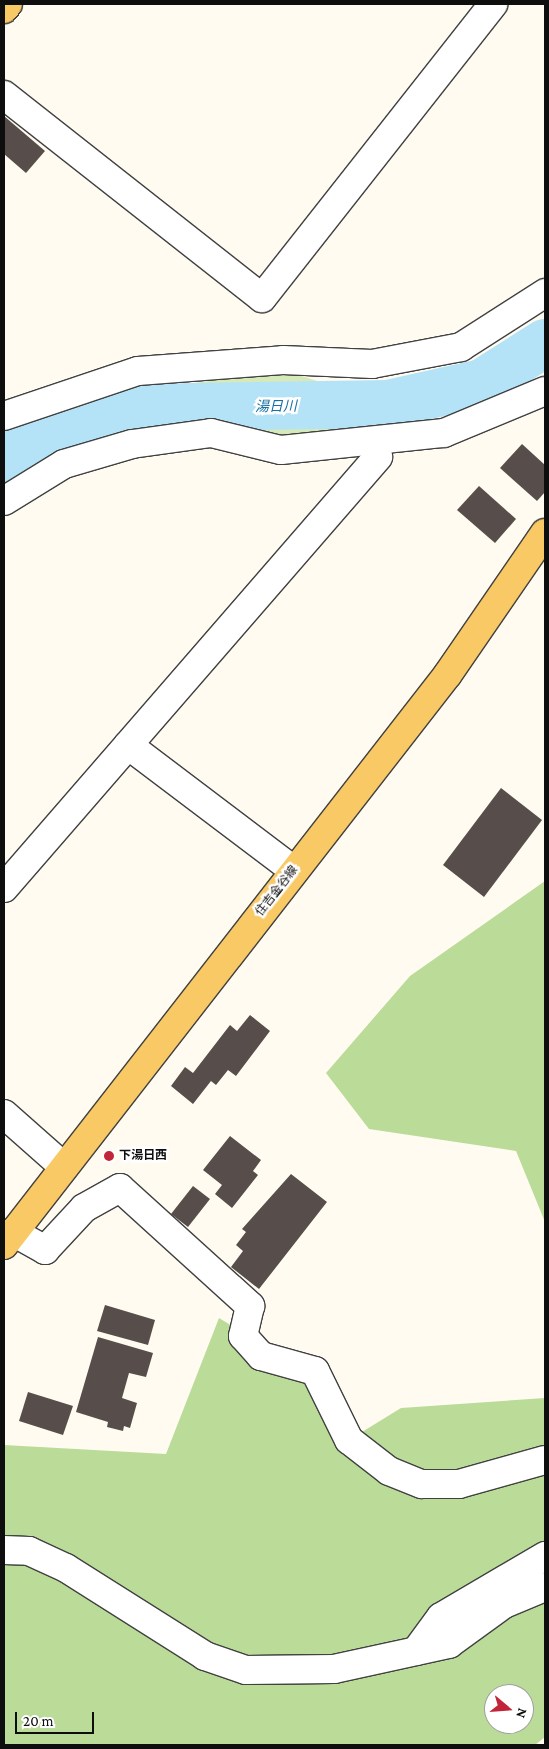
<!DOCTYPE html>
<html>
<head>
<meta charset="utf-8">
<style>
  body { margin:0 }
  #map { position:relative; width:549px; height:1749px; overflow:hidden; background:#fffbf0; font-family:"Crimson Pro","Noto Sans JP",serif }
  div>[style] { position:absolute }
  [style*='--x'] { left:calc(var(--x)*1px); top:calc(var(--y)*1px); width:calc(var(--w)*1px); rotate:calc(var(--a)*1deg) }
  .green>* { inset:0; background:#d6eab9 }
  .forest>* { inset:0; background:#bbdb98 }
  .river>* { height:48px; margin:-24px; padding:0 24px; transform-origin:24px; border-radius:24px; background:#b4e3f7 }
  .building>* { inset:0; background:#574e4b }
  .roads { filter:drop-shadow(1px 0 #414141) drop-shadow(-1px 0 #414141) drop-shadow(0 1px #414141) drop-shadow(0 -1px #414141) }
  .minor>* { height:28px; margin:-14px; padding:0 14px; transform-origin:14px; border-radius:14px; background:#fff }
  .major>* { height:28px; margin:-14px; padding:0 14px; transform-origin:14px; border-radius:14px; background:#f9c966 }
  .dots>* { width:14px; height:14px; translate:-50% -50%; box-sizing:border-box; border:2px solid #fff; border-radius:50% }
  span { translate:-50% -50%; white-space:nowrap; text-align:center; line-height:1.15; -webkit-text-stroke:5px #fff; paint-order:stroke }
  .street-label { font-size:12px; color:#0e0e0e }
  .poi-label { font-size:12px; color:#0e0e0e; font-weight:700 }
  .left { translate:0 -50%; text-align:left }
  .water-label { font-size:14px; color:#1670a2; font-style:italic }
  .frame { position:absolute; inset:0; border:5px solid #0e0e0e; pointer-events:none }
  .north { position:absolute; left:484px; top:1684px; width:50px; height:50px; box-sizing:border-box; background:#fff; border:1px solid #9f9f9f; border-radius:50%; rotate:108deg; font-size:14px; font-weight:700; line-height:20px; text-align:center; color:#0e0e0e }
  .north::after { content:''; display:block; margin:auto; width:18px; height:22px; background:#c02539; clip-path:polygon(50% 0,100% 100%,50% 72%,0 100%) }
  .scale { position:absolute; left:15px; top:1712px; width:79px; height:22px; box-sizing:border-box; border:2px solid #0e0e0e; border-top:0; padding-left:6px; font-size:15px; line-height:18px; white-space:nowrap; color:#0e0e0e; -webkit-text-stroke:4px #fff; paint-order:stroke }
</style>
</head>
<body>
<div id="map">
  <div class="green">
    <i style="clip-path:polygon(545px 319px,545px 359px,472px 400px,392px 427px,284px 442px,207px 422px,70px 440px,4px 483px,4px 435px,127px 393px,284px 370px,362px 396px,462px 369px)"></i>
  </div>
  <div class="forest">
    <i style="clip-path:polygon(545px 881px,545px 1222px,516px 1151px,369px 1129px,326px 1073px,410px 976px)"></i>
    <i style="clip-path:polygon(evenodd,219px 1318px,298px 1366px,349px 1440px,401px 1408px,545px 1398px,545px 1737px,535px 1745px,4px 1745px,4px 1445px,166px 1454px,219px 1318px,494px 1694px,524px 1694px,524px 1724px,494px 1724px,494px 1694px)"></i>
  </div>
  <div class="river">
    <i style="--x:4;--y:459;--w:48;--a:-34"></i>
    <i style="--x:44;--y:432;--w:89;--a:-15.6"></i>
    <i style="--x:130;--y:408;--w:258;--a:-0.9"></i>
    <i style="--x:388;--y:404;--w:96;--a:-12.6"></i>
    <i style="--x:482;--y:383;--w:75;--a:-32.4"></i>
  </div>
  <div class="building">
    <i style="clip-path:polygon(4px 116px,45px 151px,26px 173px,4px 154px)"></i>
    <i style="clip-path:polygon(522px 444px,545px 465px,545px 492px,537px 501px,500px 468px)"></i>
    <i style="clip-path:polygon(479px 486px,516px 519px,495px 543px,457px 510px)"></i>
    <i style="clip-path:polygon(501px 788px,542px 820px,484px 897px,443px 865px)"></i>
    <i style="clip-path:polygon(250px 1015px,270px 1031px,236px 1076px,228px 1070px,216px 1085px,211px 1081px,193px 1104px,171px 1086px,185px 1067px,193px 1073px,230px 1025px,237px 1031px)"></i>
    <i style="clip-path:polygon(230px 1136px,261px 1160px,253px 1171px,258px 1175px,232px 1208px,215px 1194px,222px 1185px,203px 1170px)"></i>
    <i style="clip-path:polygon(291px 1174px,327px 1202px,259px 1289px,231px 1267px,243px 1251px,236px 1245px,246px 1232px,242px 1229px)"></i>
    <i style="clip-path:polygon(193px 1186px,210px 1199px,188px 1227px,171px 1214px)"></i>
    <i style="clip-path:polygon(105px 1305px,155px 1320px,148px 1345px,97px 1331px)"></i>
    <i style="clip-path:polygon(98px 1337px,153px 1353px,146px 1377px,129px 1373px,122px 1398px,137px 1403px,130px 1428px,124px 1426px,123px 1431px,107px 1427px,108px 1422px,76px 1412px)"></i>
    <i style="clip-path:polygon(28px 1392px,73px 1406px,63px 1435px,19px 1421px)"></i>
  </div>
  <div class="roads">
    <div class="minor">
      <i style="--x:4;--y:95;--w:328;--a:38.2"></i>
      <i style="--x:262;--y:298;--w:374;--a:-51.8"></i>
      <i style="--x:4;--y:416;--w:141;--a:-18.6"></i>
      <i style="--x:138;--y:371;--w:145;--a:-4.3"></i>
      <i style="--x:283;--y:360;--w:89;--a:2.6"></i>
      <i style="--x:372;--y:364;--w:91;--a:-10.8"></i>
      <i style="--x:461;--y:347;--w:100;--a:-32.7"></i>
      <i style="--x:4;--y:501;--w:70;--a:-31.7"></i>
      <i style="--x:64;--y:464;--w:71;--a:-16.4"></i>
      <i style="--x:132;--y:444;--w:80;--a:-7.9"></i>
      <i style="--x:211;--y:433;--w:72;--a:13.7"></i>
      <i style="--x:281;--y:450;--w:164;--a:-6"></i>
      <i style="--x:444;--y:433;--w:109;--a:-22.6"></i>
      <i style="--x:128;--y:745;--w:207;--a:37.1"></i>
      <i style="--x:4;--y:888;--w:571;--a:-49.05"></i>
      <i style="--x:4;--y:1114;--w:80;--a:41.5"></i>
      <i style="--x:13;--y:1232;--w:37;--a:29"></i>
      <i style="--x:45;--y:1250;--w:57;--a:-47.1"></i>
      <i style="--x:84;--y:1208;--w:41;--a:-29.1"></i>
      <i style="--x:120;--y:1188;--w:176;--a:42.2"></i>
      <i style="--x:250;--y:1306;--w:31;--a:103"></i>
      <i style="--x:243;--y:1336;--w:27;--a:48"></i>
      <i style="--x:261;--y:1356;--w:56;--a:15.5"></i>
      <i style="--x:315;--y:1371;--w:77;--a:63.8"></i>
      <i style="--x:349;--y:1440;--w:51;--a:37.8"></i>
      <i style="--x:389;--y:1471;--w:35;--a:22"></i>
      <i style="--x:422;--y:1484;--w:37;--a:0"></i>
      <i style="--x:459;--y:1484;--w:89;--a:-15.6"></i>
      <i style="--x:4;--y:1550;--w:25;--a:2"></i>
      <i style="--x:29;--y:1551;--w:41;--a:24.7"></i>
      <i style="--x:66;--y:1568;--w:165;--a:32.3"></i>
      <i style="--x:205;--y:1656;--w:43;--a:18.9"></i>
      <i style="--x:246;--y:1670;--w:88;--a:-0.7"></i>
      <i style="--x:334;--y:1669;--w:118;--a:-12.3"></i>
      <i style="--x:449;--y:1644;--w:68;--a:-36"></i>
      <i style="--x:504;--y:1604;--w:44;--a:-22.5"></i>
      <i style="--x:416;--y:1651;--w:42;--a:-53.7"></i>
      <i style="--x:441;--y:1617;--w:121;--a:-30.4"></i>
    </div>
    <div class="major">
      <i style="--x:4;--y:9;--w:6;--a:-51"></i>
      <i style="--x:4;--y:1245;--w:723;--a:-52.13"></i>
      <i style="--x:448;--y:674;--w:171;--a:-55.5"></i>
    </div>
  </div>
  <div class="dots">
    <i style="left:109px;top:1156px;background:#c02539"></i>
  </div>
  <div class="street-label">
    <span style="left:277px;top:891px;rotate:-52deg">住吉金谷線</span>
  </div>
  <div class="poi-label">
    <span class="left" style="left:119px;top:1156px">下湯日西</span>
  </div>
  <div class="water-label">
    <span style="left:276px;top:406px;rotate:-1deg">湯日川</span>
  </div>
  <div class="frame"></div>
  <div class="north">N</div>
  <div class="scale">20 m</div>
</div>
</body>
</html>
